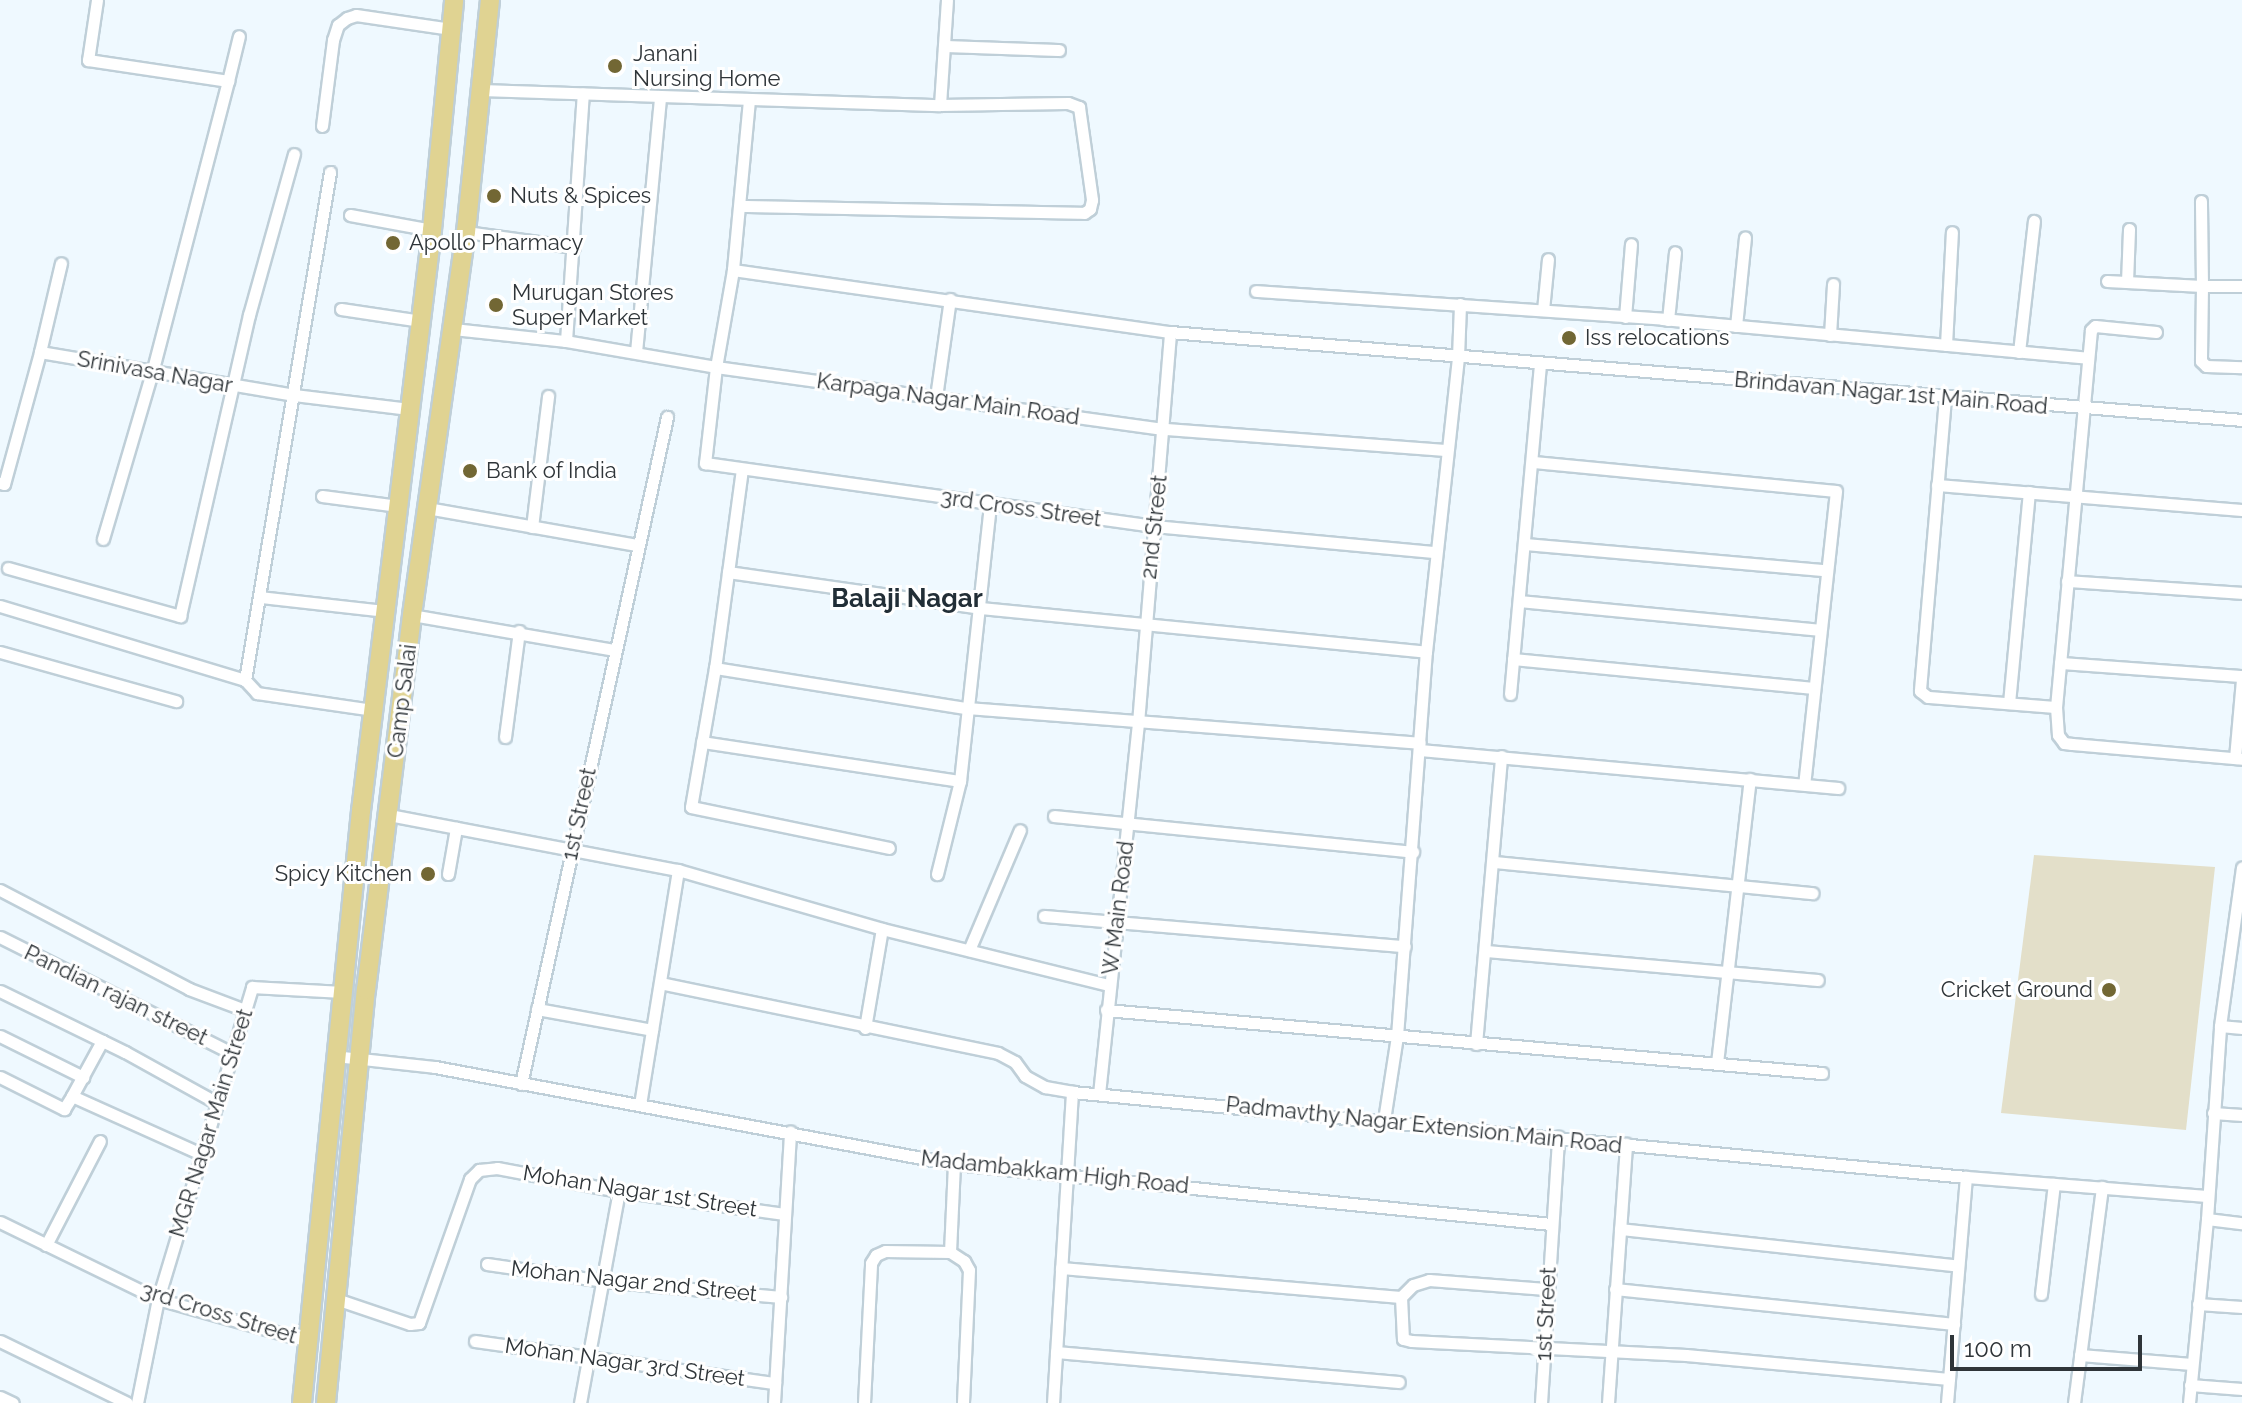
<!DOCTYPE html>
<html>
<head>
<meta charset="utf-8">
<style>
  body { margin:0 }
  #map { position:relative; width:2242px; height:1403px; overflow:hidden; background:#eff9ff; font-family:Raleway,sans-serif }
  div>[style] { position:absolute }
  [style*='--x'] { left:calc(var(--x)*1px); top:calc(var(--y)*1px); width:calc(var(--w)*1px); rotate:calc(var(--a)*1deg) }
  .green>* { inset:0; background:#e3dfc9 }
  .roads { filter:drop-shadow(2px 0 #bfcfd8) drop-shadow(-2px 0 #bfcfd8) drop-shadow(0 2px #bfcfd8) drop-shadow(0 -2px #bfcfd8) }
  .street>* { height:11px; margin:-5.5px; padding:0 5.5px; transform-origin:5.5px; border-radius:5.5px; background:#fff }
  .primary>* { height:18px; margin:-9px; padding:0 9px; transform-origin:9px; border-radius:9px; background:#e0d392 }
  .dots>* { width:22px; height:22px; translate:-50% -50%; box-sizing:border-box; border:4px solid #fff; border-radius:50% }
  span { translate:-50% -50%; white-space:nowrap; text-align:center; line-height:1.15; -webkit-text-stroke:6px #fff; paint-order:stroke }
  .poi-label { font-size:22px; color:#2f3539 }
  .left { translate:0 -50%; text-align:left }
  .right { translate:-100% -50%; text-align:right }
  .street-label { font-size:22px; color:#2f3539 }
  .quarter-label { font-size:26px; color:#222e36; font-weight:700 }
  .scale { position:absolute; left:1950px; top:1335px; width:192px; height:36px; box-sizing:border-box; border:4px solid #2f3539; border-top:0; padding-left:10px; font-size:24px; line-height:28px; white-space:nowrap; color:#2f3539; -webkit-text-stroke:6px #fff; paint-order:stroke }
</style>
</head>
<body>
<div id="map">
  <div class="green">
    <i style="clip-path:polygon(2034px 855px,2215px 867px,2186px 1130px,2001px 1113px)"></i>
  </div>
  <div class="roads">
    <div class="street">
      <i style="--x:97;--y:0;--w:61;--a:98.5"></i>
      <i style="--x:88;--y:60;--w:142;--a:8.5"></i>
      <i style="--x:228;--y:81;--w:301;--a:104.6"></i>
      <i style="--x:152;--y:372;--w:174;--a:106.4"></i>
      <i style="--x:944;--y:46;--w:115;--a:2"></i>
      <i style="--x:228;--y:81;--w:46;--a:-76.3"></i>
      <i style="--x:481;--y:90;--w:459;--a:1.9"></i>
      <i style="--x:940;--y:105;--w:128;--a:-0.9"></i>
      <i style="--x:1068;--y:103;--w:12;--a:20"></i>
      <i style="--x:1079;--y:107;--w:94;--a:82"></i>
      <i style="--x:1092;--y:200;--w:9;--a:103"></i>
      <i style="--x:1090;--y:209;--w:7;--a:146"></i>
      <i style="--x:1084;--y:213;--w:344;--a:-178.8"></i>
      <i style="--x:749;--y:100;--w:171;--a:95.4"></i>
      <i style="--x:733;--y:270;--w:98;--a:99.9"></i>
      <i style="--x:716;--y:367;--w:97;--a:96.5"></i>
      <i style="--x:705;--y:463;--w:453;--a:8"></i>
      <i style="--x:1154;--y:526;--w:283;--a:5.3"></i>
      <i style="--x:940;--y:105;--w:105;--a:-86.2"></i>
      <i style="--x:322;--y:126;--w:87;--a:-82.7"></i>
      <i style="--x:333;--y:40;--w:16;--a:-72"></i>
      <i style="--x:338;--y:25;--w:11;--a:-38"></i>
      <i style="--x:347;--y:18;--w:9;--a:-18"></i>
      <i style="--x:356;--y:15;--w:96;--a:8.4"></i>
      <i style="--x:350;--y:215;--w:83;--a:10.4"></i>
      <i style="--x:466;--y:232;--w:109;--a:7.9"></i>
      <i style="--x:733;--y:270;--w:441;--a:8.1"></i>
      <i style="--x:1170;--y:332;--w:1076;--a:4.69"></i>
      <i style="--x:2107;--y:281;--w:95;--a:3"></i>
      <i style="--x:2202;--y:286;--w:85;--a:-90.7"></i>
      <i style="--x:2127;--y:282;--w:53;--a:-87.8"></i>
      <i style="--x:2242;--y:286;--w:40;--a:180"></i>
      <i style="--x:2202;--y:286;--w:75;--a:90.8"></i>
      <i style="--x:2201;--y:361;--w:7;--a:45"></i>
      <i style="--x:2206;--y:366;--w:36;--a:2"></i>
      <i style="--x:1256;--y:291;--w:407;--a:3.9"></i>
      <i style="--x:1662;--y:319;--w:427;--a:5.2"></i>
      <i style="--x:341;--y:309;--w:81;--a:8.5"></i>
      <i style="--x:1543;--y:310;--w:51;--a:-84.4"></i>
      <i style="--x:1625;--y:317;--w:73;--a:-85.3"></i>
      <i style="--x:1668;--y:320;--w:68;--a:-84.1"></i>
      <i style="--x:1736;--y:326;--w:89;--a:-84.2"></i>
      <i style="--x:453;--y:329;--w:114;--a:6.1"></i>
      <i style="--x:566;--y:341;--w:152;--a:9.8"></i>
      <i style="--x:716;--y:367;--w:453;--a:7.9"></i>
      <i style="--x:1165;--y:429;--w:282;--a:4.3"></i>
      <i style="--x:2156;--y:332;--w:61;--a:-174.4"></i>
      <i style="--x:2095;--y:326;--w:6;--a:135"></i>
      <i style="--x:2091;--y:330;--w:379;--a:95.3"></i>
      <i style="--x:2056;--y:707;--w:28;--a:86"></i>
      <i style="--x:2058;--y:735;--w:10;--a:53"></i>
      <i style="--x:2064;--y:743;--w:8;--a:7"></i>
      <i style="--x:2072;--y:744;--w:171;--a:5"></i>
      <i style="--x:1830;--y:335;--w:51;--a:-86.6"></i>
      <i style="--x:566;--y:341;--w:248;--a:-86.1"></i>
      <i style="--x:1946;--y:345;--w:113;--a:-87"></i>
      <i style="--x:40;--y:352;--w:91;--a:-76.7"></i>
      <i style="--x:636;--y:352;--w:256;--a:-84.6"></i>
      <i style="--x:2019;--y:352;--w:132;--a:-83.5"></i>
      <i style="--x:936;--y:397;--w:99;--a:-81.9"></i>
      <i style="--x:1945;--y:398;--w:294;--a:94.9"></i>
      <i style="--x:1920;--y:691;--w:10;--a:37"></i>
      <i style="--x:1928;--y:697;--w:128;--a:4.5"></i>
      <i style="--x:1534;--y:462;--w:303;--a:5.5"></i>
      <i style="--x:1836;--y:491;--w:295;--a:96.2"></i>
      <i style="--x:742;--y:469;--w:201;--a:97.7"></i>
      <i style="--x:715;--y:668;--w:141;--a:99.8"></i>
      <i style="--x:691;--y:807;--w:202;--a:11.7"></i>
      <i style="--x:0;--y:483;--w:4;--a:14"></i>
      <i style="--x:4;--y:484;--w:137;--a:-74.7"></i>
      <i style="--x:40;--y:352;--w:258;--a:9.6"></i>
      <i style="--x:294;--y:395;--w:116;--a:6.9"></i>
      <i style="--x:1937;--y:485;--w:306;--a:4.7"></i>
      <i style="--x:322;--y:496;--w:77;--a:7.5"></i>
      <i style="--x:427;--y:508;--w:213;--a:10"></i>
      <i style="--x:532;--y:527;--w:132;--a:-83"></i>
      <i style="--x:1525;--y:544;--w:301;--a:5"></i>
      <i style="--x:8;--y:568;--w:179;--a:15.6"></i>
      <i style="--x:180;--y:616;--w:309;--a:-77.1"></i>
      <i style="--x:249;--y:315;--w:167;--a:-74.4"></i>
      <i style="--x:728;--y:572;--w:256;--a:8.1"></i>
      <i style="--x:981;--y:608;--w:447;--a:5.6"></i>
      <i style="--x:2067;--y:581;--w:175;--a:3.9"></i>
      <i style="--x:260;--y:597;--w:126;--a:6.4"></i>
      <i style="--x:1519;--y:601;--w:301;--a:5.5"></i>
      <i style="--x:0;--y:606;--w:256;--a:16.8"></i>
      <i style="--x:245;--y:680;--w:18;--a:47"></i>
      <i style="--x:257;--y:693;--w:118;--a:8.3"></i>
      <i style="--x:412;--y:615;--w:205;--a:9.8"></i>
      <i style="--x:0;--y:652;--w:183;--a:15.6"></i>
      <i style="--x:1513;--y:659;--w:302;--a:5.5"></i>
      <i style="--x:2060;--y:663;--w:182;--a:4.1"></i>
      <i style="--x:715;--y:668;--w:254;--a:9.1"></i>
      <i style="--x:966;--y:708;--w:455;--a:4.4"></i>
      <i style="--x:245;--y:680;--w:515;--a:-80.5"></i>
      <i style="--x:1510;--y:694;--w:331;--a:-84.8"></i>
      <i style="--x:2009;--y:703;--w:212;--a:-84.6"></i>
      <i style="--x:505;--y:737;--w:107;--a:-82.5"></i>
      <i style="--x:702;--y:742;--w:261;--a:8.6"></i>
      <i style="--x:960;--y:781;--w:96;--a:103.9"></i>
      <i style="--x:1420;--y:750;--w:420;--a:5.2"></i>
      <i style="--x:2235;--y:758;--w:79;--a:-84.9"></i>
      <i style="--x:960;--y:781;--w:280;--a:-83.8"></i>
      <i style="--x:389;--y:815;--w:294;--a:10.8"></i>
      <i style="--x:678;--y:870;--w:238;--a:99.2"></i>
      <i style="--x:1054;--y:816;--w:361;--a:5.7"></i>
      <i style="--x:1495;--y:862;--w:319;--a:5.6"></i>
      <i style="--x:678;--y:870;--w:212;--a:16.1"></i>
      <i style="--x:882;--y:929;--w:234;--a:13.9"></i>
      <i style="--x:448;--y:874;--w:47;--a:-80.1"></i>
      <i style="--x:0;--y:890;--w:213;--a:27.6"></i>
      <i style="--x:189;--y:989;--w:60;--a:20.6"></i>
      <i style="--x:1044;--y:916;--w:362;--a:4.8"></i>
      <i style="--x:0;--y:937;--w:259;--a:26.6"></i>
      <i style="--x:969;--y:950;--w:130;--a:-67"></i>
      <i style="--x:1486;--y:951;--w:333;--a:5"></i>
      <i style="--x:660;--y:983;--w:345;--a:11.7"></i>
      <i style="--x:998;--y:1053;--w:19;--a:28"></i>
      <i style="--x:1015;--y:1062;--w:17;--a:54"></i>
      <i style="--x:1025;--y:1076;--w:23;--a:29"></i>
      <i style="--x:1045;--y:1087;--w:27;--a:10"></i>
      <i style="--x:1072;--y:1092;--w:898;--a:5.43"></i>
      <i style="--x:1966;--y:1177;--w:242;--a:4.5"></i>
      <i style="--x:0;--y:991;--w:139;--a:26"></i>
      <i style="--x:125;--y:1052;--w:105;--a:29"></i>
      <i style="--x:537;--y:1009;--w:117;--a:10.3"></i>
      <i style="--x:1106;--y:1010;--w:719;--a:5.03"></i>
      <i style="--x:2220;--y:1026;--w:22;--a:5"></i>
      <i style="--x:865;--y:1028;--w:100;--a:-80.3"></i>
      <i style="--x:0;--y:1036;--w:93;--a:26.3"></i>
      <i style="--x:1476;--y:1044;--w:289;--a:-85"></i>
      <i style="--x:334;--y:1056;--w:102;--a:6.2"></i>
      <i style="--x:435;--y:1067;--w:528;--a:10.59"></i>
      <i style="--x:954;--y:1164;--w:600;--a:5.74"></i>
      <i style="--x:1717;--y:1063;--w:286;--a:-83.4"></i>
      <i style="--x:0;--y:1077;--w:72;--a:26.6"></i>
      <i style="--x:64;--y:1109;--w:15;--a:-58"></i>
      <i style="--x:72;--y:1096;--w:141;--a:24.2"></i>
      <i style="--x:521;--y:1084;--w:683;--a:-77.65"></i>
      <i style="--x:1099;--y:1094;--w:373;--a:-84"></i>
      <i style="--x:1138;--y:723;--w:392;--a:-85.3"></i>
      <i style="--x:72;--y:1096;--w:63;--a:-61.4"></i>
      <i style="--x:2213;--y:1113;--w:29;--a:4"></i>
      <i style="--x:1384;--y:1120;--w:85;--a:-81.2"></i>
      <i style="--x:1397;--y:1036;--w:385;--a:-85.7"></i>
      <i style="--x:1426;--y:652;--w:297;--a:-83.8"></i>
      <i style="--x:1458;--y:357;--w:53;--a:-87.8"></i>
      <i style="--x:2207;--y:1219;--w:35;--a:7"></i>
      <i style="--x:0;--y:1222;--w:176;--a:26"></i>
      <i style="--x:158;--y:1299;--w:156;--a:15.6"></i>
      <i style="--x:1620;--y:1229;--w:340;--a:6.2"></i>
      <i style="--x:46;--y:1245;--w:117;--a:-62.6"></i>
      <i style="--x:950;--y:1252;--w:17;--a:33"></i>
      <i style="--x:964;--y:1261;--w:10;--a:61"></i>
      <i style="--x:969;--y:1270;--w:133;--a:92.6"></i>
      <i style="--x:487;--y:1264;--w:117;--a:8.3"></i>
      <i style="--x:603;--y:1281;--w:179;--a:5.1"></i>
      <i style="--x:1061;--y:1268;--w:341;--a:4.9"></i>
      <i style="--x:1401;--y:1297;--w:42;--a:87.3"></i>
      <i style="--x:1403;--y:1339;--w:9;--a:13"></i>
      <i style="--x:1412;--y:1341;--w:274;--a:2.9"></i>
      <i style="--x:1686;--y:1355;--w:264;--a:5.2"></i>
      <i style="--x:1615;--y:1289;--w:341;--a:5.9"></i>
      <i style="--x:2041;--y:1294;--w:111;--a:-83.3"></i>
      <i style="--x:1401;--y:1297;--w:17;--a:-45"></i>
      <i style="--x:1413;--y:1285;--w:17;--a:-17"></i>
      <i style="--x:1429;--y:1280;--w:117;--a:4.4"></i>
      <i style="--x:336;--y:1299;--w:78;--a:18.7"></i>
      <i style="--x:410;--y:1324;--w:9;--a:-6"></i>
      <i style="--x:419;--y:1323;--w:153;--a:-70.5"></i>
      <i style="--x:470;--y:1179;--w:13;--a:-45"></i>
      <i style="--x:479;--y:1170;--w:18;--a:-6"></i>
      <i style="--x:497;--y:1168;--w:124;--a:10.7"></i>
      <i style="--x:619;--y:1191;--w:167;--a:7.9"></i>
      <i style="--x:2198;--y:1304;--w:44;--a:3.9"></i>
      <i style="--x:0;--y:1341;--w:141;--a:26"></i>
      <i style="--x:475;--y:1341;--w:303;--a:8"></i>
      <i style="--x:1056;--y:1352;--w:344;--a:5"></i>
      <i style="--x:2080;--y:1355;--w:112;--a:4.6"></i>
      <i style="--x:2190;--y:1385;--w:52;--a:4.4"></i>
      <i style="--x:0;--y:1397;--w:14;--a:25"></i>
      <i style="--x:137;--y:1403;--w:106;--a:-78.6"></i>
      <i style="--x:158;--y:1299;--w:326;--a:-73.2"></i>
      <i style="--x:252;--y:987;--w:90;--a:3.2"></i>
      <i style="--x:580;--y:1403;--w:216;--a:-79.6"></i>
      <i style="--x:774;--y:1403;--w:272;--a:-86.6"></i>
      <i style="--x:864;--y:1403;--w:140;--a:-87.1"></i>
      <i style="--x:871;--y:1263;--w:9;--a:-58"></i>
      <i style="--x:876;--y:1255;--w:10;--a:-24"></i>
      <i style="--x:885;--y:1251;--w:65;--a:0.9"></i>
      <i style="--x:950;--y:1252;--w:88;--a:-87.4"></i>
      <i style="--x:1053;--y:1403;--w:312;--a:-86.5"></i>
      <i style="--x:1541;--y:1403;--w:267;--a:-86.3"></i>
      <i style="--x:1608;--y:1403;--w:260;--a:-86"></i>
      <i style="--x:1947;--y:1403;--w:227;--a:-85.2"></i>
      <i style="--x:2074;--y:1403;--w:218;--a:-82.6"></i>
      <i style="--x:2189;--y:1403;--w:185;--a:-84.4"></i>
      <i style="--x:2207;--y:1219;--w:193;--a:-86.1"></i>
      <i style="--x:2220;--y:1026;--w:160;--a:-82.1"></i>
    </div>
    <div class="primary">
      <i style="--x:302;--y:1403;--w:595;--a:-84.31"></i>
      <i style="--x:361;--y:811;--w:585;--a:-83.03"></i>
      <i style="--x:432;--y:230;--w:231;--a:-84.5"></i>
      <i style="--x:326;--y:1403;--w:415;--a:-84.5"></i>
      <i style="--x:366;--y:990;--w:378;--a:-83"></i>
      <i style="--x:412;--y:615;--w:387;--a:-82"></i>
      <i style="--x:466;--y:232;--w:233;--a:-84.1"></i>
    </div>
  </div>
  <div class="dots">
    <i style="left:615px;top:66px;background:#726734"></i>
    <i style="left:494px;top:196px;background:#726734"></i>
    <i style="left:393px;top:243px;background:#726734"></i>
    <i style="left:496px;top:305px;background:#726734"></i>
    <i style="left:1569px;top:338px;background:#726734"></i>
    <i style="left:470px;top:471px;background:#726734"></i>
    <i style="left:428px;top:874px;background:#726734"></i>
    <i style="left:2109px;top:990px;background:#726734"></i>
  </div>
  <div class="poi-label">
    <span class="left" style="left:633px;top:66px">Janani<br>Nursing Home</span>
    <span class="left" style="left:510px;top:196px">Nuts &amp; Spices</span>
    <span class="left" style="left:409px;top:243px">Apollo Pharmacy</span>
    <span class="left" style="left:512px;top:305px">Murugan Stores<br>Super Market</span>
    <span class="left" style="left:1585px;top:338px">Iss relocations</span>
    <span class="left" style="left:486px;top:471px">Bank of India</span>
    <span class="right" style="left:412px;top:874px">Spicy Kitchen</span>
    <span class="right" style="left:2093px;top:990px">Cricket Ground</span>
  </div>
  <div class="street-label">
    <span style="left:155px;top:372px;rotate:10deg">Srinivasa Nagar</span>
    <span style="left:1891px;top:393px;rotate:5deg">Brindavan Nagar 1st Main Road</span>
    <span style="left:948px;top:399px;rotate:8deg">Karpaga Nagar Main Road</span>
    <span style="left:1021px;top:508px;rotate:8deg">3rd Cross Street</span>
    <span style="left:1154px;top:527px;rotate:-84deg">2nd Street</span>
    <span style="left:402px;top:701px;rotate:-83deg">Camp Salai</span>
    <span style="left:579px;top:814px;rotate:-78deg">1st Street</span>
    <span style="left:1118px;top:908px;rotate:-83deg">W Main Road</span>
    <span style="left:116px;top:995px;rotate:26deg">Pandian rajan street</span>
    <span style="left:211px;top:1123px;rotate:-73deg">MGR Nagar Main Street</span>
    <span style="left:1424px;top:1125px;rotate:6deg">Padmavthy Nagar Extension Main Road</span>
    <span style="left:1055px;top:1172px;rotate:6deg">Madambakkam High Road</span>
    <span style="left:640px;top:1191px;rotate:9deg">Mohan Nagar 1st Street</span>
    <span style="left:634px;top:1281px;rotate:6deg">Mohan Nagar 2nd Street</span>
    <span style="left:219px;top:1313px;rotate:17deg">3rd Cross Street</span>
    <span style="left:1546px;top:1314px;rotate:-87deg">1st Street</span>
    <span style="left:625px;top:1362px;rotate:8deg">Mohan Nagar 3rd Street</span>
  </div>
  <div class="quarter-label">
    <span style="left:907px;top:599px">Balaji Nagar</span>
  </div>
  <div class="scale">100 m</div>
</div>
</body>
</html>
